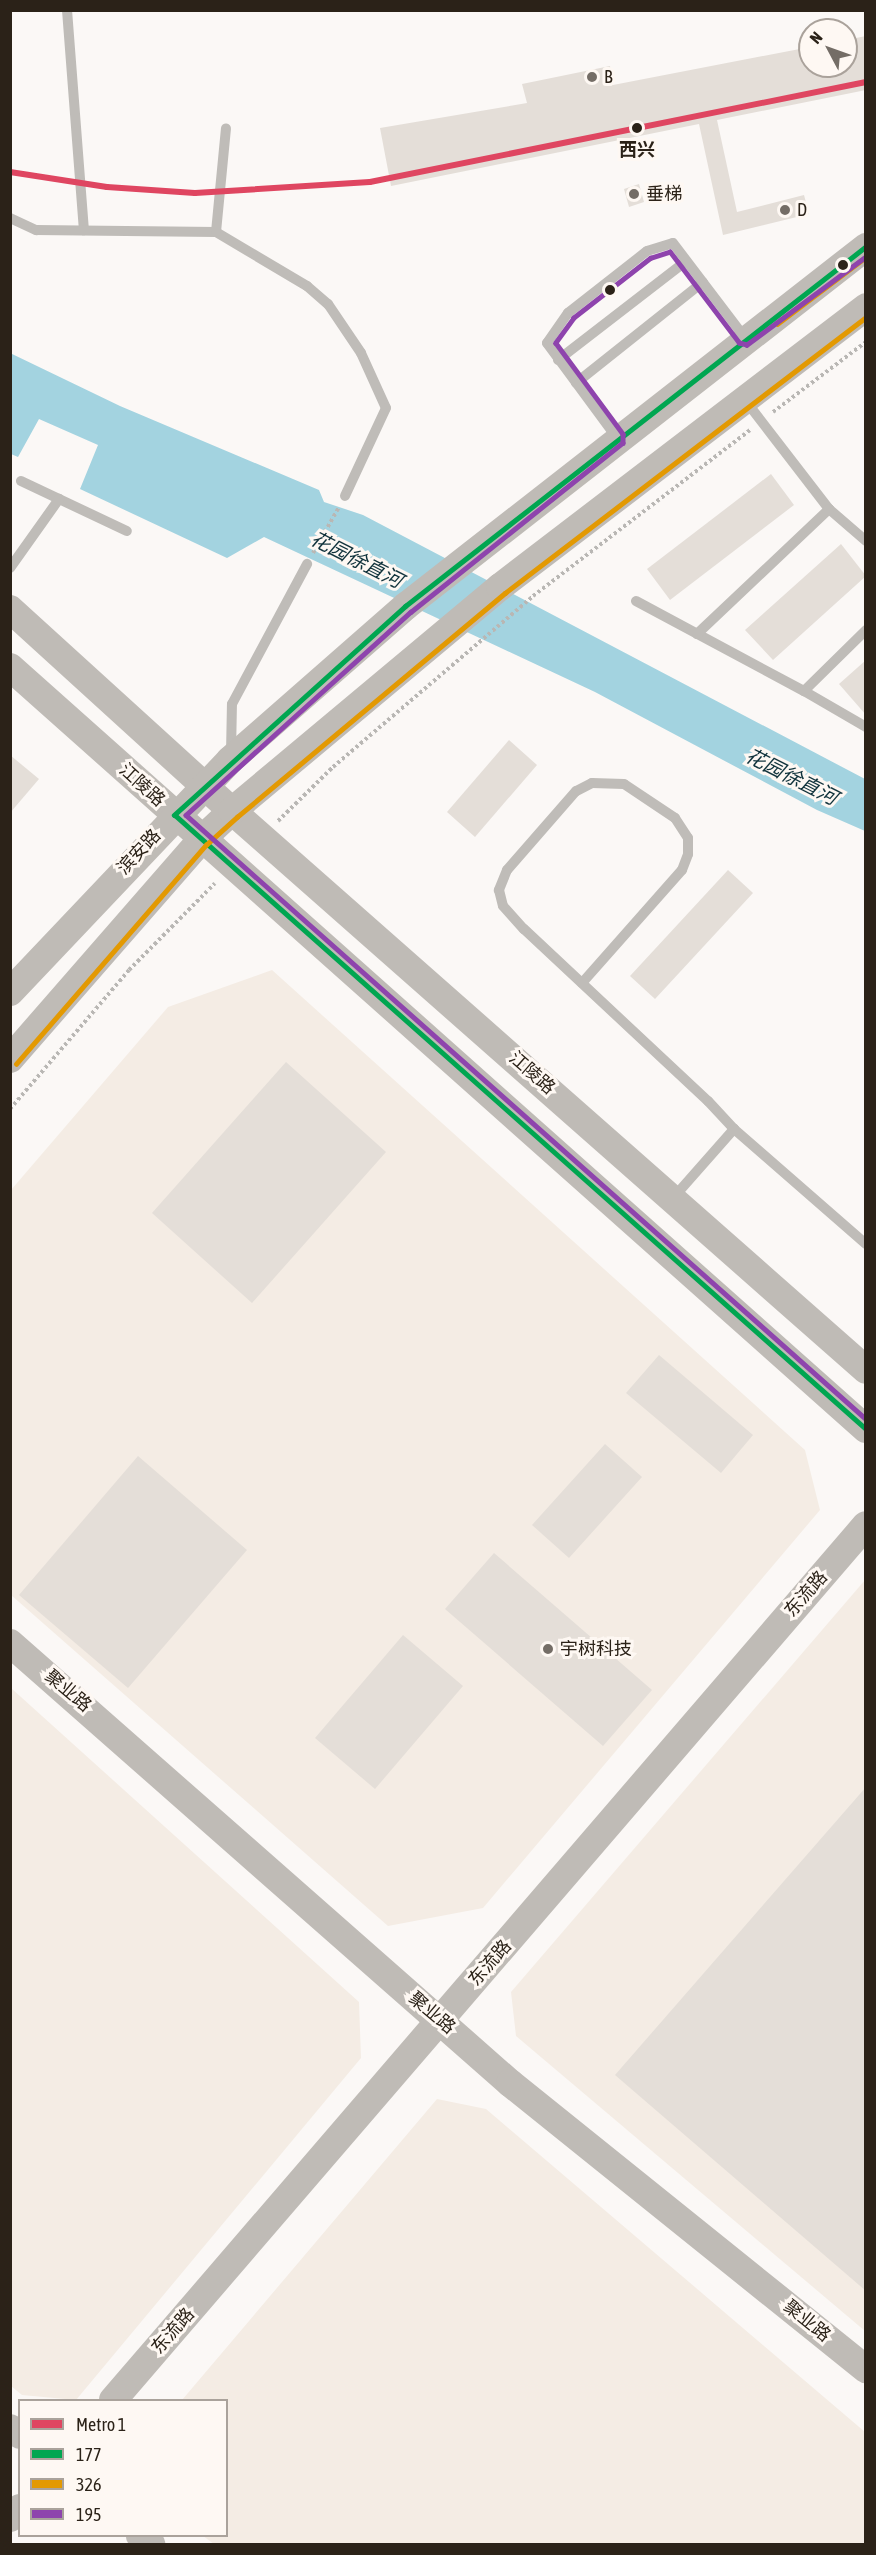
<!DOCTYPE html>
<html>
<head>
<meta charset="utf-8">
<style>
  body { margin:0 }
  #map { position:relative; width:876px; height:2555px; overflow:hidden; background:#fbf8f6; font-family:"Asap Condensed","Noto Sans SC",sans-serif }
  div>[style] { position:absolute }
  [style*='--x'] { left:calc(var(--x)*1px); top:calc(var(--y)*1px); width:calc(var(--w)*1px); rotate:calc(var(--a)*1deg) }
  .built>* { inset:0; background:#f4ece4 }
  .water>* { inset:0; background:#a3d3e0 }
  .building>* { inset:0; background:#e4ded8 }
  .path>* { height:4px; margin-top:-2px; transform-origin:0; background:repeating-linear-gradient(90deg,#b9b7b4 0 3px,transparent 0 6px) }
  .lane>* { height:10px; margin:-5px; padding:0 5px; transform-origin:5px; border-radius:5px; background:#bfbcb8 }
  .secondary>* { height:28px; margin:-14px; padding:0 14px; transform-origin:14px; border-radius:14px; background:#bfbbb6 }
  .bus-1>* { height:4.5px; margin:-2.25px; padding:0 2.25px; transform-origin:2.25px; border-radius:2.25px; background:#00a651 }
  .bus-2>* { height:4.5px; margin:-2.25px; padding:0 2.25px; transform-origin:2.25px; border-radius:2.25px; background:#e39902 }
  .bus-3>* { height:4.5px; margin:-2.25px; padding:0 2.25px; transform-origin:2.25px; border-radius:2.25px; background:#8e44ad }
  .metro-1>* { height:6px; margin:-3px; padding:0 3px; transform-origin:3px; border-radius:3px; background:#df4661 }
  .dots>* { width:16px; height:16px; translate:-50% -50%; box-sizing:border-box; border:3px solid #fef8f3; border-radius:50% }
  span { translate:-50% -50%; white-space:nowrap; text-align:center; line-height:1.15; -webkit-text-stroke:6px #fef8f3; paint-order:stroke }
  .poi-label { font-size:18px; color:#2b2218 }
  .left { translate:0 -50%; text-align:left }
  .stop-label { font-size:18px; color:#2b2218; font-weight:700 }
  .street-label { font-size:18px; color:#2b2218 }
  .water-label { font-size:20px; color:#11333c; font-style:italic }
  .frame { position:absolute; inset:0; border:12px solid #2b2218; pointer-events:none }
  .legend { position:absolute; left:18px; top:2399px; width:210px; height:138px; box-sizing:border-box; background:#fef8f3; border:2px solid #aaa29b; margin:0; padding:8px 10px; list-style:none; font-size:18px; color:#2b2218 }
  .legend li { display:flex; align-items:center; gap:12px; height:30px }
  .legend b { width:30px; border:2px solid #aaa29b }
  .north { position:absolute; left:798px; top:18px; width:60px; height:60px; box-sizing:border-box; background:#fef8f3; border:2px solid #aaa29b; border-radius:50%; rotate:311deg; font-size:16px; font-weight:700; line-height:24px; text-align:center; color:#2b2218 }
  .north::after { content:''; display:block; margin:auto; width:21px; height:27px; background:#746d66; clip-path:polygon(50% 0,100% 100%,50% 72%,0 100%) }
</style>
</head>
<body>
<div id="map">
  <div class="built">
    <i style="clip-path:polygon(272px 970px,805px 1450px,820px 1510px,483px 1908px,388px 1926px,11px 1595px,11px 1190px,168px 1007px)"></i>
    <i style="clip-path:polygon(865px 1580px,865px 2331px,516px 2036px,511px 1992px)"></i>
    <i style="clip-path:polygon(11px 1688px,359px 2002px,361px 2058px,76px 2400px,22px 2395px,11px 2386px)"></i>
    <i style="clip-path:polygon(437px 2099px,486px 2109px,865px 2432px,865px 2544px,214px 2544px,203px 2536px,226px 2536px,226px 2400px,182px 2400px)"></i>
  </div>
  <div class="water">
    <i style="clip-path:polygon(10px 353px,120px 406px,319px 490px,324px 502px,363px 515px,865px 779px,865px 831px,817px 810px,595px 692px,264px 537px,227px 558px,80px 489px,98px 445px,39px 419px,18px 457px,11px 454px)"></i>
  </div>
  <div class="building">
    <i style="clip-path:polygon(866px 36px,866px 90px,717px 120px,737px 212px,804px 195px,809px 214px,723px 235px,699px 124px,391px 186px,380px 128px,527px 103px,522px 84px,610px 66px,613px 85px,810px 47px,810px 66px,846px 66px,846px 40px)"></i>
    <i style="clip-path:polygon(639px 184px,644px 202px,629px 207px,624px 189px)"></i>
    <i style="clip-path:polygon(771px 474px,794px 505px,670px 600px,647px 569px)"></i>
    <i style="clip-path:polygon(841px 544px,866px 576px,773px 660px,745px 630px)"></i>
    <i style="clip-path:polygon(866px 660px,866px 715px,839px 684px)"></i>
    <i style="clip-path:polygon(509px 740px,537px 765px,475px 837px,447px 812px)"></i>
    <i style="clip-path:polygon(10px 755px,39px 779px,10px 813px)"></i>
    <i style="clip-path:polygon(728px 870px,753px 893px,655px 999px,630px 976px)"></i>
    <i style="clip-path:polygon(286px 1062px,386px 1152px,252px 1303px,152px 1213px)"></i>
    <i style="clip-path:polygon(659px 1355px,753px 1435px,721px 1473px,626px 1393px)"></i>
    <i style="clip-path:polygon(605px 1444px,642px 1477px,569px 1558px,532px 1525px)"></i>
    <i style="clip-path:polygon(138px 1456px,247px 1550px,128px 1688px,19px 1595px)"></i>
    <i style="clip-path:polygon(494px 1553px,652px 1690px,603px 1746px,445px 1609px)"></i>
    <i style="clip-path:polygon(403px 1635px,463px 1686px,375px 1789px,315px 1738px)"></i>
    <i style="clip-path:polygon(866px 1787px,866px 2291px,615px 2075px)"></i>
  </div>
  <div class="path">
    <i style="--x:773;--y:412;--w:116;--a:-37"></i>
    <i style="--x:313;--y:553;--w:53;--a:-60.5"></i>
    <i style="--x:278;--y:821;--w:77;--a:-44.5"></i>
    <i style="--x:333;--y:767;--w:263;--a:-40.5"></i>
    <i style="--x:533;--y:596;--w:273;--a:-37.4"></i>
    <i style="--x:10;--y:1109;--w:183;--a:-49.4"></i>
    <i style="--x:129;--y:970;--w:122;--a:-45.3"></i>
  </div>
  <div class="lane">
    <i style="--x:67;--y:10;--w:221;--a:85.6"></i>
    <i style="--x:10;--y:218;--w:29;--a:25"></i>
    <i style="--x:36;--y:230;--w:180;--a:0.6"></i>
    <i style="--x:216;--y:232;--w:106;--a:30.7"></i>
    <i style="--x:307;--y:286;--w:28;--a:41"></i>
    <i style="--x:328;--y:304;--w:59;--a:56"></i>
    <i style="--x:361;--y:353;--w:60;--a:65.6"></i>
    <i style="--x:386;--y:408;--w:97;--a:115"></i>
    <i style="--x:216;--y:232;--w:104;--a:-84.5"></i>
    <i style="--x:558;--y:360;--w:162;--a:-37.7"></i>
    <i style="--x:576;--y:383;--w:162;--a:-38.5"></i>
    <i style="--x:745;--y:400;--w:138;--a:52.4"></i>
    <i style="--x:829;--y:509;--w:49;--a:40.9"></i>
    <i style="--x:617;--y:438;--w:118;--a:-126.4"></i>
    <i style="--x:547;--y:343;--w:37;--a:-55"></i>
    <i style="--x:568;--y:313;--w:100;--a:-38.1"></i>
    <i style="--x:647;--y:251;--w:27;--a:-17"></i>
    <i style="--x:673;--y:243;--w:119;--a:52.8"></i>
    <i style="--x:21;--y:481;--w:117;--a:25.3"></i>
    <i style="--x:10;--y:568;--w:85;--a:-54.6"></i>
    <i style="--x:636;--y:601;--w:191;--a:28.2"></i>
    <i style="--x:804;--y:691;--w:87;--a:-44.5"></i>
    <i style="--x:697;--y:634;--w:182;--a:-43.4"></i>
    <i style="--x:804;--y:691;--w:72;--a:30.1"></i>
    <i style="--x:231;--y:754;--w:50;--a:-88.9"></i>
    <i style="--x:232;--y:704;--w:159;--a:-61.8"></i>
    <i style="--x:582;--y:983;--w:151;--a:-48.5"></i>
    <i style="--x:682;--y:870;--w:17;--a:-69"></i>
    <i style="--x:688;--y:854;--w:16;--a:-90"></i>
    <i style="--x:688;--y:838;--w:24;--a:-123"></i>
    <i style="--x:675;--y:818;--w:61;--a:-146.3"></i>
    <i style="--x:624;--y:784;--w:32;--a:-178"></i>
    <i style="--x:592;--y:783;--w:18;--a:153"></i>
    <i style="--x:576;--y:791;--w:105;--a:131.1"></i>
    <i style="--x:507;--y:870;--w:22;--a:112"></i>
    <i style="--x:499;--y:890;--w:16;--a:76"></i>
    <i style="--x:503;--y:906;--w:31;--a:48"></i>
    <i style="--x:524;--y:929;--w:252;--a:43.1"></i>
    <i style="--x:708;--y:1101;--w:38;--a:47"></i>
    <i style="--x:734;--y:1129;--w:175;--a:41.1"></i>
    <i style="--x:674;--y:1197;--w:91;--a:-48.6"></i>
  </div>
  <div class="secondary">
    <i style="--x:10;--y:609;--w:300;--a:42.3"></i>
    <i style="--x:232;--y:811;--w:845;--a:41.4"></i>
    <i style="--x:10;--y:667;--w:1146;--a:41.68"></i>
    <i style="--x:10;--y:992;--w:320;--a:-46.5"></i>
    <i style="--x:230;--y:760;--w:234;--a:-41.2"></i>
    <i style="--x:406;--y:606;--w:584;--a:-37.97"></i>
    <i style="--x:10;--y:1059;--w:291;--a:-48.9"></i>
    <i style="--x:201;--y:840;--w:42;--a:-43.1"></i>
    <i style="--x:232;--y:811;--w:349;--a:-39.9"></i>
    <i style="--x:500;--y:587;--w:461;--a:-37.4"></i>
    <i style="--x:10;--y:1643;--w:666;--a:41.35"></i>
    <i style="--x:510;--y:2083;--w:457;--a:38.8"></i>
    <i style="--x:113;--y:2400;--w:1154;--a:-49.29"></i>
    <i style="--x:10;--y:2428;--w:12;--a:35"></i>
    <i style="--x:10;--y:2518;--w:14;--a:-45"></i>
    <i style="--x:140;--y:2536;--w:14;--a:36"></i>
  </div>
  <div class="bus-1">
    <i style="--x:866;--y:247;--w:584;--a:142.03"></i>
    <i style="--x:406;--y:606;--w:312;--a:137.9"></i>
    <i style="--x:175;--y:815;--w:924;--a:41.62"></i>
  </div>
  <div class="bus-2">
    <i style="--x:777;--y:324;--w:111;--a:-37"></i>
    <i style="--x:16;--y:1064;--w:290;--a:-49.1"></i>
    <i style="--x:206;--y:845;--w:42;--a:-42.1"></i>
    <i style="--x:237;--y:817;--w:349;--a:-39.9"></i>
    <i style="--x:505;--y:593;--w:454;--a:-37.4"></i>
  </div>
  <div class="bus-3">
    <i style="--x:866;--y:257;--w:148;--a:143.5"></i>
    <i style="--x:747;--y:345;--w:8;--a:-166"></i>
    <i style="--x:739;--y:343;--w:114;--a:-127.2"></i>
    <i style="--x:670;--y:252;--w:20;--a:162"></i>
    <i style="--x:651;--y:258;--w:98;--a:142.1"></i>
    <i style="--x:574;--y:318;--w:31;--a:126"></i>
    <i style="--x:556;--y:343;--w:113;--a:53.6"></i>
    <i style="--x:623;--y:434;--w:9;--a:90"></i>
    <i style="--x:623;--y:443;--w:271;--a:141.4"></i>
    <i style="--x:411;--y:612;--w:303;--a:137.9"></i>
    <i style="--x:186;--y:815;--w:910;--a:41.61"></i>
  </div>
  <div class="metro-1">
    <i style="--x:10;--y:172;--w:98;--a:8.8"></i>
    <i style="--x:107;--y:187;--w:88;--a:3.9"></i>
    <i style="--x:195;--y:193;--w:175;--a:-3.6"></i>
    <i style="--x:370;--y:182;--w:506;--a:-11.4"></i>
  </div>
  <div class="dots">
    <i style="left:592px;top:77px;background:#746d66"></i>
    <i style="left:637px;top:128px;background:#2b2218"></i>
    <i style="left:634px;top:194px;background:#746d66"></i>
    <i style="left:785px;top:210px;background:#746d66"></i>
    <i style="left:843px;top:265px;background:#2b2218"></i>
    <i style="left:610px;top:290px;background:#2b2218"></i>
    <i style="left:548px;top:1649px;background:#746d66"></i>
  </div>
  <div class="poi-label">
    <span class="left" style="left:604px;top:77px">B</span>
    <span class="left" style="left:646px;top:194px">垂梯</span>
    <span class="left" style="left:797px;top:210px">D</span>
    <span class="left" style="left:560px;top:1649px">宇树科技</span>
  </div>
  <div class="stop-label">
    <span style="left:637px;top:150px">西兴</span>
  </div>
  <div class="street-label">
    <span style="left:142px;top:785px;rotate:42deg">江陵路</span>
    <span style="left:139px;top:852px;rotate:-47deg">滨安路</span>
    <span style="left:532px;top:1073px;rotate:41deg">江陵路</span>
    <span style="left:806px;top:1594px;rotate:-49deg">东流路</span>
    <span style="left:68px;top:1691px;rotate:40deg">聚业路</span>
    <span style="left:490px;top:1963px;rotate:-49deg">东流路</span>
    <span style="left:432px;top:2013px;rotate:40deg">聚业路</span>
    <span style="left:807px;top:2321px;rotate:39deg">聚业路</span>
    <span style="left:173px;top:2331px;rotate:-49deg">东流路</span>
  </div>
  <div class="water-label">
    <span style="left:357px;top:559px;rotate:27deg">花园徐直河</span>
    <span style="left:792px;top:776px;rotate:27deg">花园徐直河</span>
  </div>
  <div class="frame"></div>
  <ul class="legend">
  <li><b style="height:8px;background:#df4661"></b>Metro 1</li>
  <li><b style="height:8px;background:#00a651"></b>177</li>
  <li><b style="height:8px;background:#e39902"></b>326</li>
  <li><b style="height:8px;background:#8e44ad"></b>195</li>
  </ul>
  <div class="north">N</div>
</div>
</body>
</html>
